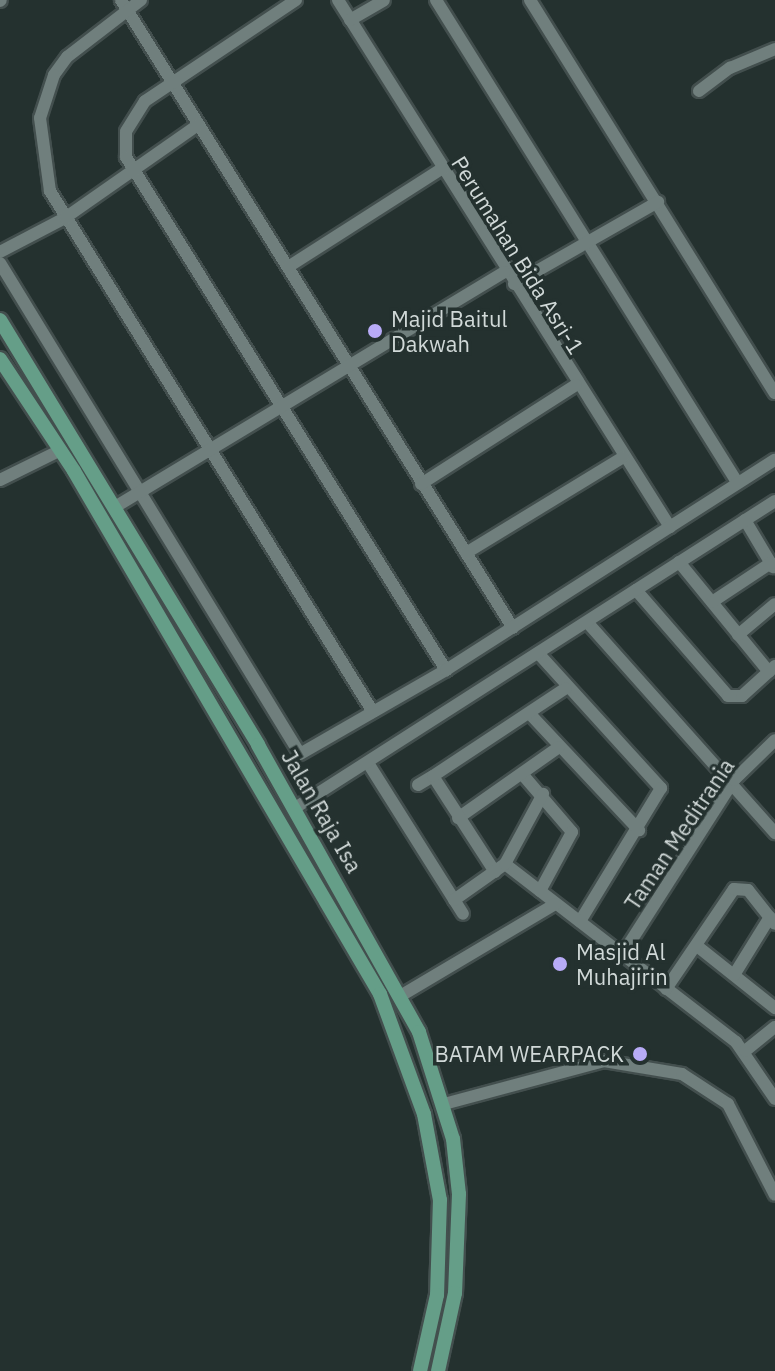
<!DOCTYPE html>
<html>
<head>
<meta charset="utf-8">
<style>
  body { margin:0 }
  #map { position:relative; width:775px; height:1371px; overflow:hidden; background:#24312f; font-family:"IBM Plex Sans",sans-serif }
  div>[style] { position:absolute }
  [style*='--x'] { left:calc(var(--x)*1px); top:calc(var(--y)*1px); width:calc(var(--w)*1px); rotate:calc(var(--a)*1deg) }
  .roads { filter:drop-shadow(2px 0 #434f4e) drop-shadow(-2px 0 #434f4e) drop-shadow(0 2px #434f4e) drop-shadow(0 -2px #434f4e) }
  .minor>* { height:12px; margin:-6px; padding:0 6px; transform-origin:6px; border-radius:6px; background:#707f7d }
  .major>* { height:14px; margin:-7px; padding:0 7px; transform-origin:7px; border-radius:7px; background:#659e88 }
  .dots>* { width:22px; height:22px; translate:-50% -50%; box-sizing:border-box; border:4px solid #24312f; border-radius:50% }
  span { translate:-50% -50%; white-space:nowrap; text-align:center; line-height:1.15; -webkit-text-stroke:7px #24312f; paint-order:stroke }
  .street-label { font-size:22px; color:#d1d9d8 }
  .poi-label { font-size:22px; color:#d1d9d8 }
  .left { translate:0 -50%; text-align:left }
  .right { translate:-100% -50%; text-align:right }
</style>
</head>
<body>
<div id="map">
  <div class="roads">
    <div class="minor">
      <i style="--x:121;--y:0;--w:740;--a:58.03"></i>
      <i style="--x:141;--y:0;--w:93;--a:142.4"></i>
      <i style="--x:67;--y:57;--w:22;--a:126"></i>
      <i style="--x:54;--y:75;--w:45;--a:108"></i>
      <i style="--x:40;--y:118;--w:74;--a:82.2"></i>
      <i style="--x:50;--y:191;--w:613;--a:58.2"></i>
      <i style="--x:296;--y:0;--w:182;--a:146.2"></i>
      <i style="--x:145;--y:101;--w:36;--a:122"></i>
      <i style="--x:126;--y:132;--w:25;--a:90"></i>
      <i style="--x:126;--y:157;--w:605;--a:58.04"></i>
      <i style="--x:338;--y:0;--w:623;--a:57.79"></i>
      <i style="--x:436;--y:0;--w:568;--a:58.02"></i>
      <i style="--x:530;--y:0;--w:463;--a:58.1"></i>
      <i style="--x:0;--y:1;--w:1;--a:-45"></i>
      <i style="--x:350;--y:20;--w:39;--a:-30"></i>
      <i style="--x:699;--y:91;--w:39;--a:-37"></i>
      <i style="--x:730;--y:68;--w:49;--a:-22.9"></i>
      <i style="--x:0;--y:252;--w:73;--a:-27.6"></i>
      <i style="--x:65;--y:218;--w:162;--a:-35"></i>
      <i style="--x:0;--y:263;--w:575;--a:58.58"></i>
      <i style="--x:300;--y:754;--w:168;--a:-29.9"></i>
      <i style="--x:446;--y:670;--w:390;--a:-32.6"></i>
      <i style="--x:288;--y:267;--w:182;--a:-32.6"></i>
      <i style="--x:514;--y:284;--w:166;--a:-29.7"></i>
      <i style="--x:0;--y:480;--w:68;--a:-26.2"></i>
      <i style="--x:421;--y:484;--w:184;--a:-32.6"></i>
      <i style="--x:115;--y:507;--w:455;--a:-31.1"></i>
      <i style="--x:745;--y:520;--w:55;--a:59.2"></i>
      <i style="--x:466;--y:553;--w:184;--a:-31.4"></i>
      <i style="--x:679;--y:562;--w:142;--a:50.7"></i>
      <i style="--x:636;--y:590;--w:140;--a:49"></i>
      <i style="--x:728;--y:696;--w:14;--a:0"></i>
      <i style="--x:742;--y:696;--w:45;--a:-42.3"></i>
      <i style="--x:712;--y:602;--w:71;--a:-33.5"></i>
      <i style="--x:587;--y:622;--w:283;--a:48.3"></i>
      <i style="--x:738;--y:635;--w:48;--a:-40"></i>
      <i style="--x:538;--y:653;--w:183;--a:47.7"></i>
      <i style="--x:661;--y:788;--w:156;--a:121.3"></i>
      <i style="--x:529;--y:713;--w:161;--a:46.8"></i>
      <i style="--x:368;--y:763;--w:178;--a:57.8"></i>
      <i style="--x:523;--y:775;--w:75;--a:49.3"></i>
      <i style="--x:572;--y:832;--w:67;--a:118.5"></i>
      <i style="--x:418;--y:785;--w:17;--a:-31"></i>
      <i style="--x:295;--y:808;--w:570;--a:-32.6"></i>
      <i style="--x:458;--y:818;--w:123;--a:-35.1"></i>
      <i style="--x:505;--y:864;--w:292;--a:37.6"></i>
      <i style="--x:736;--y:1042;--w:69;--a:55.6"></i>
      <i style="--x:495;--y:872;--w:114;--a:-122.9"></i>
      <i style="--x:433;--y:776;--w:159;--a:-33.5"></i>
      <i style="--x:454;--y:900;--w:62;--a:-35.2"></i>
      <i style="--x:505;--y:864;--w:80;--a:-61.5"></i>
      <i style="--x:697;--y:946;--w:100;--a:38.5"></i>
      <i style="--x:622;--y:955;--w:208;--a:-57.4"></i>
      <i style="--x:734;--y:780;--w:57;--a:-44.3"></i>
      <i style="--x:734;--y:975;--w:68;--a:-58.2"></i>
      <i style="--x:666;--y:989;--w:121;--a:-55.8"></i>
      <i style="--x:734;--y:889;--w:14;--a:4"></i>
      <i style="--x:748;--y:890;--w:43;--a:51.5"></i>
      <i style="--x:402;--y:995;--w:178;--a:-30.7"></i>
      <i style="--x:745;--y:1051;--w:38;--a:-39"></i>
      <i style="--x:444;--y:1104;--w:166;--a:-15"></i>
      <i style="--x:604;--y:1061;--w:79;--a:9.5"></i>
      <i style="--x:682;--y:1074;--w:55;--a:33.1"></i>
      <i style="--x:728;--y:1104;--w:102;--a:62.7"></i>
    </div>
    <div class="major">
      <i style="--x:0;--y:320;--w:497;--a:58.7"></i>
      <i style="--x:258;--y:745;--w:329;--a:60.7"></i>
      <i style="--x:419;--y:1032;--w:112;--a:72.4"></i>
      <i style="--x:453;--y:1139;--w:55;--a:83.8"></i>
      <i style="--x:459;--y:1194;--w:99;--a:92.3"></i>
      <i style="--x:455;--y:1293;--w:80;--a:102.3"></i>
      <i style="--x:0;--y:359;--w:134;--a:56.5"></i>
      <i style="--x:74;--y:471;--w:606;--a:59.67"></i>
      <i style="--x:380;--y:994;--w:128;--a:69.9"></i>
      <i style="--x:424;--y:1114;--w:87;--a:79.5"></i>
      <i style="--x:440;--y:1200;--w:95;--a:91.8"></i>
      <i style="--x:437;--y:1295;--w:78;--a:102.6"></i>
    </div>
  </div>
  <div class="dots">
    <i style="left:375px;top:331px;background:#b8abf7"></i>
    <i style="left:560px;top:964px;background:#b8abf7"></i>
    <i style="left:640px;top:1054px;background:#b8abf7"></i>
  </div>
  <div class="street-label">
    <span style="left:518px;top:255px;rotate:58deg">Perumahan Bida Asri-1</span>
    <span style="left:322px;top:811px;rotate:60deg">Jalan Raja Isa</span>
    <span style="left:679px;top:834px;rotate:-56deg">Taman Meditrania</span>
  </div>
  <div class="poi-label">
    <span class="left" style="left:391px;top:331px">Majid Baitul<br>Dakwah</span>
    <span class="left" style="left:576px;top:964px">Masjid Al<br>Muhajirin</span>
    <span class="right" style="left:624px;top:1054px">BATAM WEARPACK</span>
  </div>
</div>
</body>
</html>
